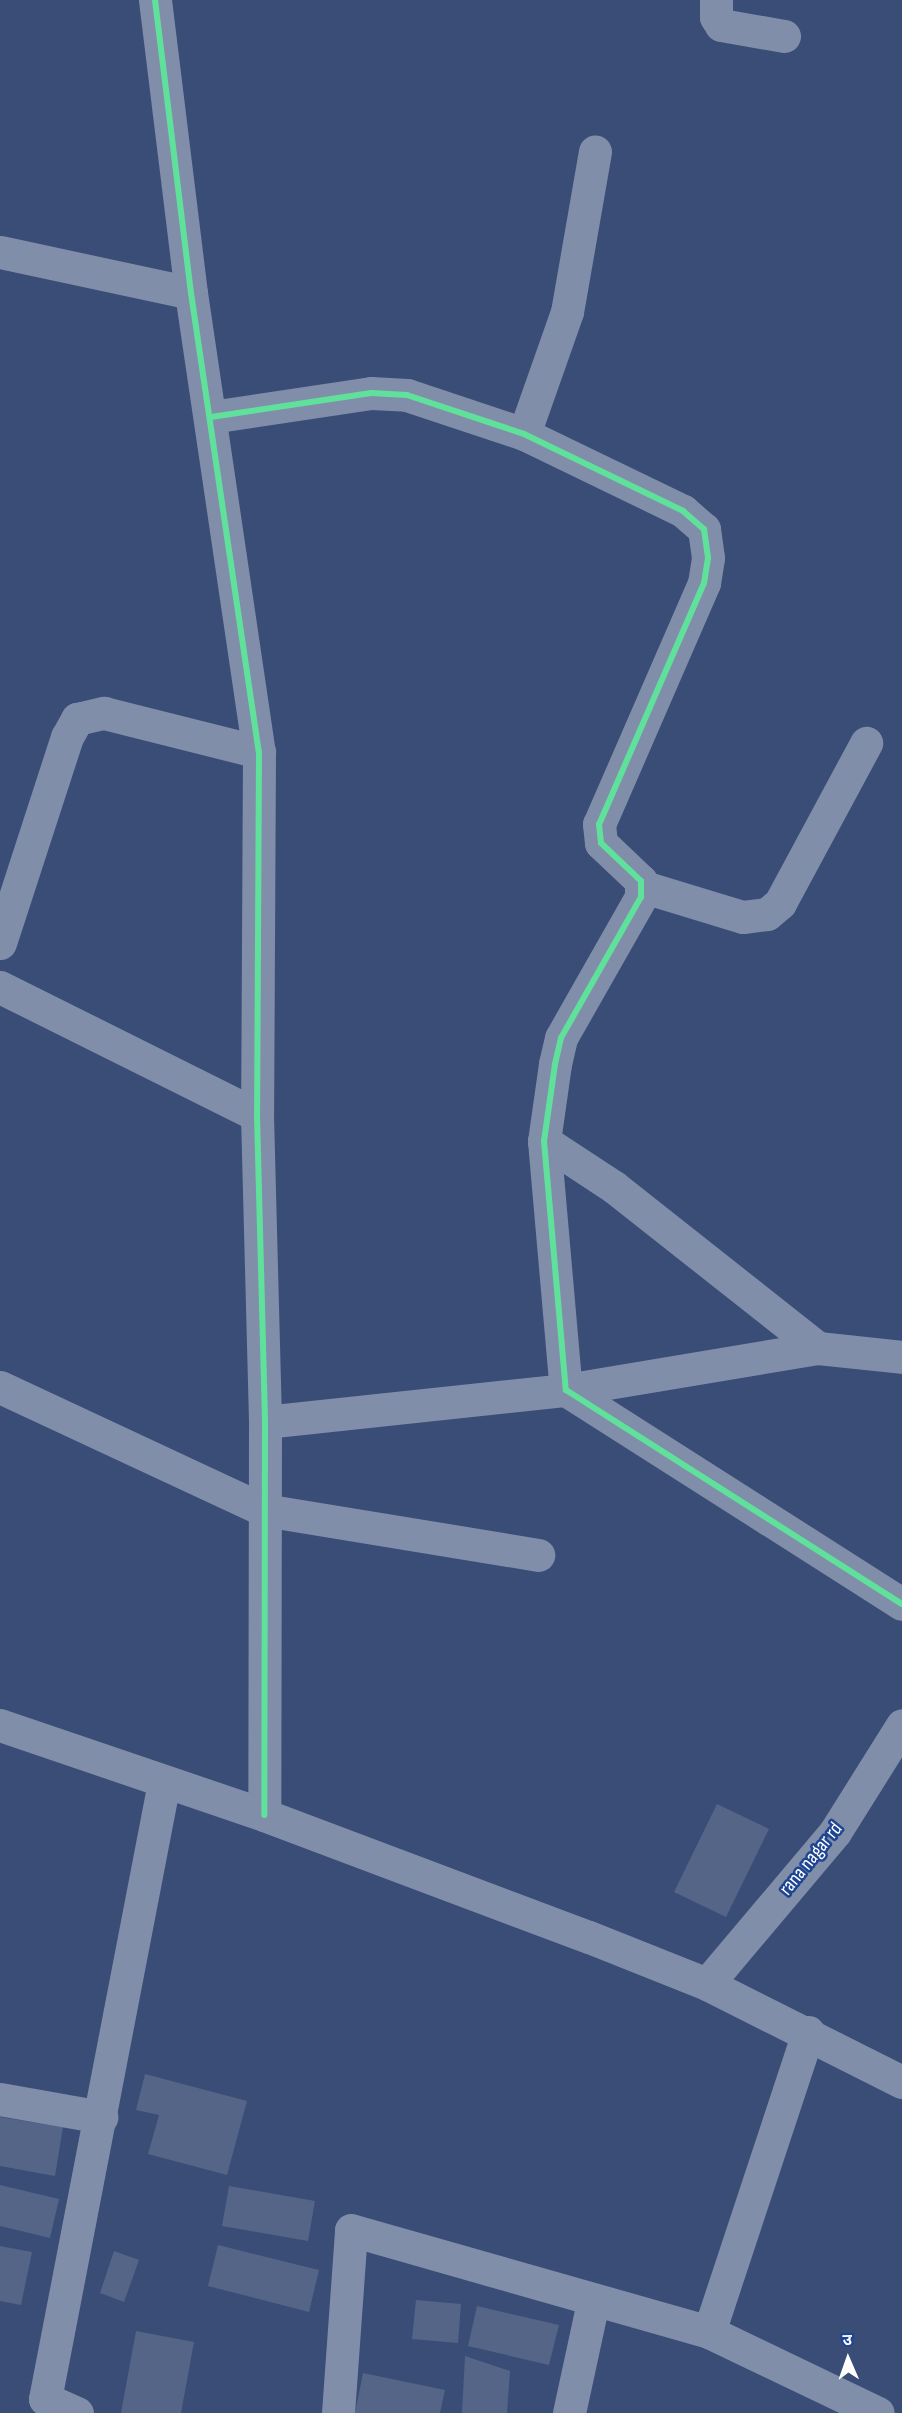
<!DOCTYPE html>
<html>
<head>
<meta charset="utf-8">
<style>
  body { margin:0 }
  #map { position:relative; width:902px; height:2413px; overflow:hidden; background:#394d77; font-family:"Sofia Sans Condensed","Noto Sans Devanagari",sans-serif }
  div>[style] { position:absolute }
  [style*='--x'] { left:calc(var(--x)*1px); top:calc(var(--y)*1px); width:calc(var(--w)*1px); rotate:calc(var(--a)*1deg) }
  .building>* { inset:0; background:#546587 }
  .minor>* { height:33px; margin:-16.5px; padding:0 16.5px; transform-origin:16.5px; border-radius:16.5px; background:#808eaa }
  .highway>* { height:33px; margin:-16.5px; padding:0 16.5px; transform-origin:16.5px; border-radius:16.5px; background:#808ea9 }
  .cycleway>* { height:6px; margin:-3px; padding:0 3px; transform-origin:3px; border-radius:3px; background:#60e19b }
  span { translate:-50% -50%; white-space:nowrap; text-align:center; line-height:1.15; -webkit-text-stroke:5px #1e4592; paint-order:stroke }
  .street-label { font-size:20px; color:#fff }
  .north { position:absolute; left:818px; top:2329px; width:60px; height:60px; -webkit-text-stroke:4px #1e4592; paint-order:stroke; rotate:358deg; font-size:16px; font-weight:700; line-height:24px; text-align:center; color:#fff }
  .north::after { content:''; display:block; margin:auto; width:21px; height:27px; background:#fff; clip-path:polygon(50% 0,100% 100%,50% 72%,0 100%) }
</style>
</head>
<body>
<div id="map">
  <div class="building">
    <i style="clip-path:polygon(717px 1804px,769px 1829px,726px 1917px,674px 1892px)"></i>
    <i style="clip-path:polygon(145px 2074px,247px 2101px,227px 2175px,148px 2154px,159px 2115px,136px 2110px)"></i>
    <i style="clip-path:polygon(0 2117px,63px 2127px,55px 2176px,0 2166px)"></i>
    <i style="clip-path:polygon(0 2185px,59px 2199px,50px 2238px,0 2226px)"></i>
    <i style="clip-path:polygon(229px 2186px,315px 2201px,308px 2241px,222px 2226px)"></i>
    <i style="clip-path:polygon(218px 2245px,319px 2270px,309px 2312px,208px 2286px)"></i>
    <i style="clip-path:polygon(0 2246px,32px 2252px,21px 2305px,0 2301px)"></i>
    <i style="clip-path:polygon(114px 2251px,139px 2260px,124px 2302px,100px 2293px)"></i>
    <i style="clip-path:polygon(416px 2300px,461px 2304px,458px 2343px,412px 2339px)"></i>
    <i style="clip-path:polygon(477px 2306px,559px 2325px,549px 2365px,468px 2346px)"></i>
    <i style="clip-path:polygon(136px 2331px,194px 2342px,181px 2413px,121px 2413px)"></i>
    <i style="clip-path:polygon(465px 2356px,510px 2371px,507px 2413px,462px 2413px)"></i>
    <i style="clip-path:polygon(363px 2373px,445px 2390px,440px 2413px,355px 2413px)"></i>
  </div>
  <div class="minor">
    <i style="--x:155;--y:0;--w:295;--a:83"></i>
    <i style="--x:191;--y:293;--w:464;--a:81.6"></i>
    <i style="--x:259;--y:752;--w:363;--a:90.3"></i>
    <i style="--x:257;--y:1115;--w:307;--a:88.5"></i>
    <i style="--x:265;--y:1422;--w:393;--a:90.1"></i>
    <i style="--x:716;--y:0;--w:17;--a:90"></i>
    <i style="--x:716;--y:17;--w:9;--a:58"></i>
    <i style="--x:721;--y:25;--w:64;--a:9.9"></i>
    <i style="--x:0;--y:252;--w:195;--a:12.1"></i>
    <i style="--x:211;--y:417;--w:162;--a:-8.5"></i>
    <i style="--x:371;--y:393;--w:36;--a:3"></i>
    <i style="--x:407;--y:395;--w:123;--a:18.4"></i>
    <i style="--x:524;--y:434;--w:177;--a:25.8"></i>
    <i style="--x:683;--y:511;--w:28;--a:41"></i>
    <i style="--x:704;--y:529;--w:29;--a:82"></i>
    <i style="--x:708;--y:558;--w:25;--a:99"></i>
    <i style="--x:704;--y:583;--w:263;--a:113.5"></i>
    <i style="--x:599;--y:824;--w:19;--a:84"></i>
    <i style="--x:601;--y:843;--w:55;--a:43.5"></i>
    <i style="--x:641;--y:881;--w:16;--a:90"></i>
    <i style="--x:641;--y:897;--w:162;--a:119.6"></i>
    <i style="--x:561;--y:1038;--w:27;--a:103"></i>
    <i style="--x:555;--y:1064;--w:78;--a:98.1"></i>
    <i style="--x:544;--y:1141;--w:250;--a:85"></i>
    <i style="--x:566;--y:1390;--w:398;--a:32.5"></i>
    <i style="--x:524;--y:434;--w:129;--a:-70.6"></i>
    <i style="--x:567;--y:312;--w:163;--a:-80.1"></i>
    <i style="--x:644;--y:887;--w:103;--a:16.9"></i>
    <i style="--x:743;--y:917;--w:24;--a:-7"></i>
    <i style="--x:767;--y:914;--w:17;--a:-40"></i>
    <i style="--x:780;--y:903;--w:182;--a:-61.7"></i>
    <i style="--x:0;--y:943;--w:217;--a:-72"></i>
    <i style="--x:67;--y:737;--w:21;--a:-61"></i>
    <i style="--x:77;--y:719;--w:28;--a:-13"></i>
    <i style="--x:104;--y:713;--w:160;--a:14.1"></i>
    <i style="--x:0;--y:987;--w:287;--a:26.5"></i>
    <i style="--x:544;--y:1141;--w:84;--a:33.3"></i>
    <i style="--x:614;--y:1187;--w:260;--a:38.3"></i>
    <i style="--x:0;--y:1387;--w:291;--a:25"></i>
    <i style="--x:264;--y:1510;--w:278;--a:9.3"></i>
    <i style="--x:265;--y:1422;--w:303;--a:-6.1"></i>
    <i style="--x:566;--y:1390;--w:255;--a:-9.5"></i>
    <i style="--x:818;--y:1348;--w:84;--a:6.1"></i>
    <i style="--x:707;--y:1984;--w:199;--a:-49.9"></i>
    <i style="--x:835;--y:1832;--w:126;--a:-57.9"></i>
    <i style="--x:0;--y:2099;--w:103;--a:10.1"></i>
    <i style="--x:709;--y:2332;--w:187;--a:25.6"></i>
    <i style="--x:77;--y:2413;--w:35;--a:-156"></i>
    <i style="--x:45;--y:2399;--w:628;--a:-79.08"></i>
    <i style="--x:338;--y:2413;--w:183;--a:-85.9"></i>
    <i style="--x:351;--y:2230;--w:372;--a:15.9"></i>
    <i style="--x:709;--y:2332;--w:316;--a:-71.7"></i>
    <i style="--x:569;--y:2413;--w:114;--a:-77.8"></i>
  </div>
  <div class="highway">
    <i style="--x:0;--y:1725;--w:279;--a:18.8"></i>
    <i style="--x:264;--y:1815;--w:347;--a:20.6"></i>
    <i style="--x:589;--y:1937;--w:127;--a:21.7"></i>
    <i style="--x:707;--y:1984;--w:218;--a:26.7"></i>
  </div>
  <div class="cycleway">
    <i style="--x:155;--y:0;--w:295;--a:83"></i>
    <i style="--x:191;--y:293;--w:464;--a:81.6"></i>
    <i style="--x:259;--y:752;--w:363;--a:90.3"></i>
    <i style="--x:257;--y:1115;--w:307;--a:88.5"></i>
    <i style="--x:265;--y:1422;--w:393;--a:90.1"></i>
    <i style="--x:211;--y:417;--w:162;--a:-8.5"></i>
    <i style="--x:371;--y:393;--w:36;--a:3"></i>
    <i style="--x:407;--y:395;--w:123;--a:18.4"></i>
    <i style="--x:524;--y:434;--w:177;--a:25.8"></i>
    <i style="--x:683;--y:511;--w:28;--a:41"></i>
    <i style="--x:704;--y:529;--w:29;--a:82"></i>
    <i style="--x:708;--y:558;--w:25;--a:99"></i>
    <i style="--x:704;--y:583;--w:263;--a:113.5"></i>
    <i style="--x:599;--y:824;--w:19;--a:84"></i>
    <i style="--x:601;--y:843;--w:55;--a:43.5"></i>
    <i style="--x:641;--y:881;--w:16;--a:90"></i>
    <i style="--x:641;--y:897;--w:162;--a:119.6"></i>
    <i style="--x:561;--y:1038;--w:27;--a:103"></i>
    <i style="--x:555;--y:1064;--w:78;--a:98.1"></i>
    <i style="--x:544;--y:1141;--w:250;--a:85"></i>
    <i style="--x:566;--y:1390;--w:398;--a:32.5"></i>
  </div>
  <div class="street-label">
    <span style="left:811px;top:1859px;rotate:-51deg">rana nagar rd</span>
  </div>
  <div class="north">उ</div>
</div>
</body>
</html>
